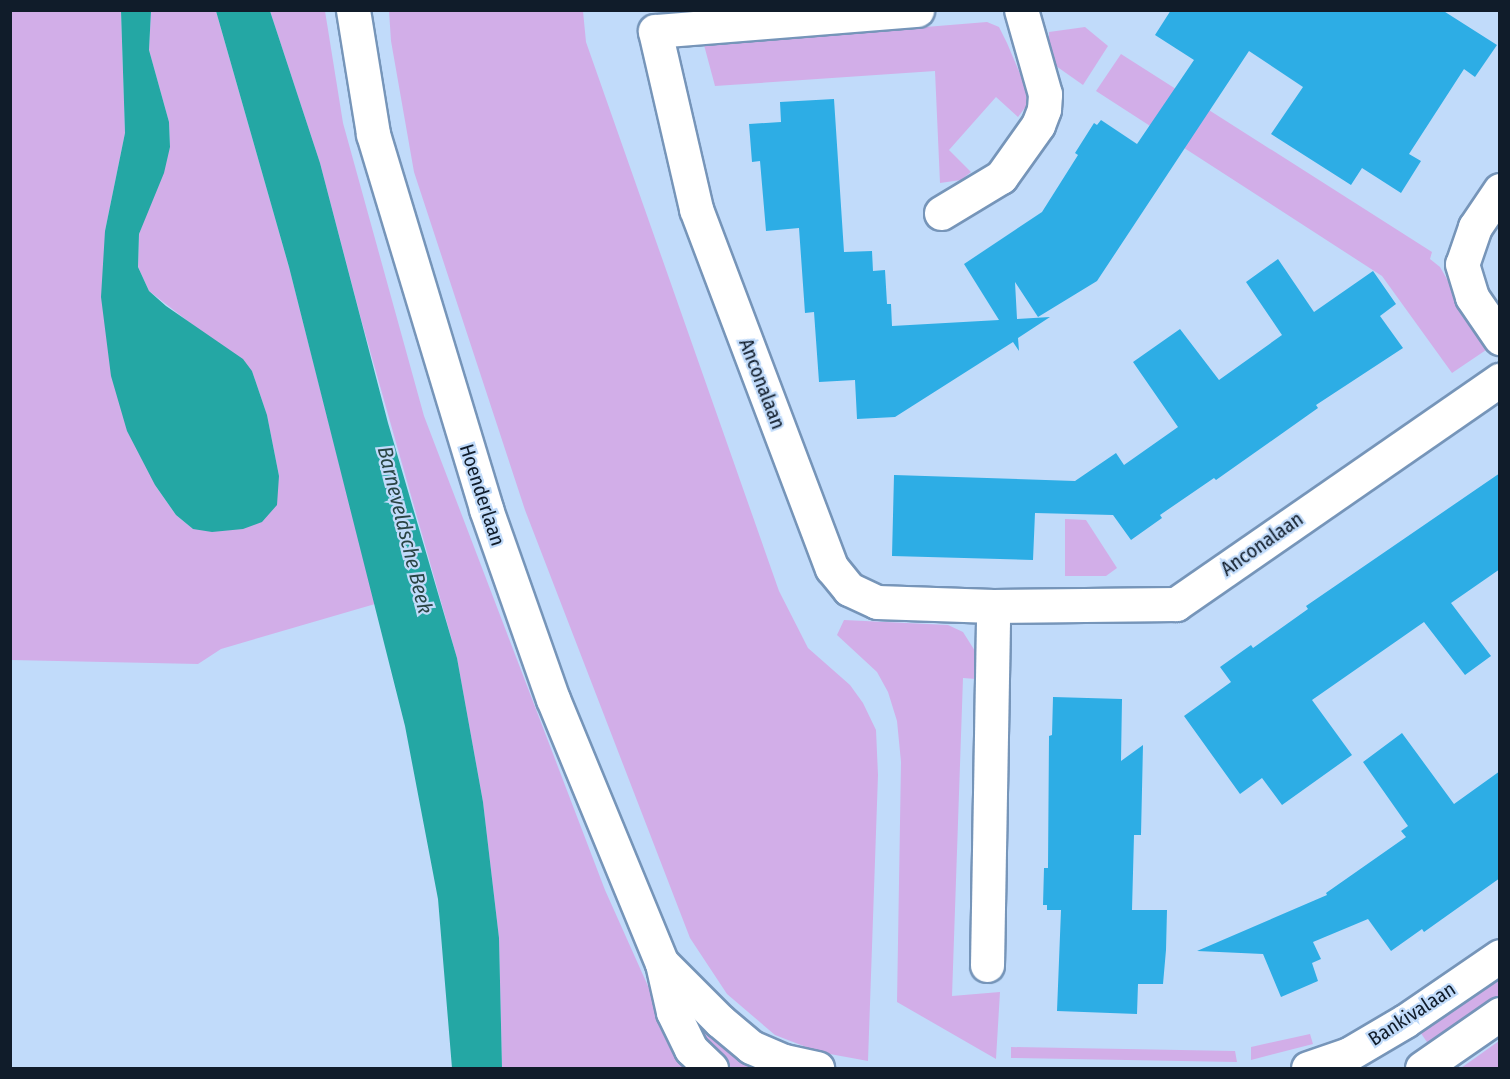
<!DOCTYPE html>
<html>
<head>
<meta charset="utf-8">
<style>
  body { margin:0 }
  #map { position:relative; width:1510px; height:1079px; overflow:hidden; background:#c1dbfa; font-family:"Fira Sans Condensed",sans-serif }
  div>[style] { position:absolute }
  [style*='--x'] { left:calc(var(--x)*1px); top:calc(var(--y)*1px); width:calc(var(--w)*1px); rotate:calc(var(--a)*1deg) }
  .green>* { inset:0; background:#d2aee8 }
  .water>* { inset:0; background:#24a7a4 }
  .building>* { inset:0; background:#2dade5 }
  .roads { filter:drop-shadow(2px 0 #7695b9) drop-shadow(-2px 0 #7695b9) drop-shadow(0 2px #7695b9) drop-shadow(0 -2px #7695b9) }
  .street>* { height:33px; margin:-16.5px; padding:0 16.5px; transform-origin:16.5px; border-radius:16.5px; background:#fff }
  .secondary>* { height:33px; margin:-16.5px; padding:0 16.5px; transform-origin:16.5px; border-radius:16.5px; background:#fff }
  span { translate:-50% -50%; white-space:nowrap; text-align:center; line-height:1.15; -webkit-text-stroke:4.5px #c1dbfa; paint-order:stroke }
  .street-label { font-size:20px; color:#101c2a }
  .water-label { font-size:21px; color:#294443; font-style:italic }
  .frame { position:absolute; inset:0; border:12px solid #101c2a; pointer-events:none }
</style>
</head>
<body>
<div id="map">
  <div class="green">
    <i style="clip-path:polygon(11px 11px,121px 11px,125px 133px,105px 231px,155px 485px,176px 515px,193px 529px,279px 476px,267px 415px,252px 371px,149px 291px,138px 267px,139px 234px,170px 147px,169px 122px,149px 50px,151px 11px,216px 11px,289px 267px,375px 604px,221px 649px,198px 664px,11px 660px)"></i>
    <i style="clip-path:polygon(270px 11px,325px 11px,343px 123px,424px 416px,605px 890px,652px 995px,685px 1061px,692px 1068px,502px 1068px,499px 938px,483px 802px,457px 658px,361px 319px,320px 163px)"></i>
    <i style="clip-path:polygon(389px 11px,583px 11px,586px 42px,779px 591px,808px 648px,850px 685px,863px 703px,876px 730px,878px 775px,868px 1061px,819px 1052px,775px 1035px,727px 994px,690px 938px,525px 510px,414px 172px,391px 41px)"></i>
    <i style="clip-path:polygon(987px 22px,999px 27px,1007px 43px,1026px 88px,1027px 105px,1018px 117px,996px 97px,949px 150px,971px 172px,961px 180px,940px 183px,935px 71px,715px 86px,704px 45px)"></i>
    <i style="clip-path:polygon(1085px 27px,1108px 46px,1083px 85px,1056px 66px,1049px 47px,1049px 32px)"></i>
    <i style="clip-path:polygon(1121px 54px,1432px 252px,1430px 259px,1440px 267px,1485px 345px,1486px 350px,1452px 373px,1382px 276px,1096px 91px)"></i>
    <i style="clip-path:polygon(1065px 519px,1086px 520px,1117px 568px,1106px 576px,1065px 576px)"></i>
    <i style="clip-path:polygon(844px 620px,948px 625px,963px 632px,975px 651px,976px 679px,963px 678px,952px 996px,1000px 992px,996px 1059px,897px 1002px,901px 762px,897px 721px,888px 692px,877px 672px,837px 635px)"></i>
    <i style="clip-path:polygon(1499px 976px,1499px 1001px,1431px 1048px,1416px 1026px)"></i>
    <i style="clip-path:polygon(692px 1008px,768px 1068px,732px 1068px,700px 1039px,684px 1013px)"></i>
    <i style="clip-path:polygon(1310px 1034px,1313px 1044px,1251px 1060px,1251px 1047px)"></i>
    <i style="clip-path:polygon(1499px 1041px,1499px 1068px,1461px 1068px)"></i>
    <i style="clip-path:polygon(1011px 1047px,1235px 1051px,1237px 1062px,1011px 1058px)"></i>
  </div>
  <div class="water">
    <i style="clip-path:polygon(121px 11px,151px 11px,149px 50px,169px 122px,170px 147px,164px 173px,139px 234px,138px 267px,149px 291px,166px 306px,243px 359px,252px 371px,267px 415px,279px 476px,277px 505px,262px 522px,243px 529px,212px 532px,193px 529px,176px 515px,155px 485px,127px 431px,111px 376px,101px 297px,105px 231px,125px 133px)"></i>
    <i style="clip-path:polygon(216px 11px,270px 11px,320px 163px,388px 423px,457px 658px,483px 802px,499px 938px,502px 1068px,452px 1068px,438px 899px,405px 726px,289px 267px)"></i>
  </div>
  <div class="building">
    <i style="clip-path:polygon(1171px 10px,1442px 10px,1497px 45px,1475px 77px,1464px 69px,1409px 154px,1421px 161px,1401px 193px,1362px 168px,1351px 185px,1271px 134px,1303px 87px,1249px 51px,1097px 281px,1038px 317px,1015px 282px,1017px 319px,1050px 317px,1018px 338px,1019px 351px,1013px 342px,895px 417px,857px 419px,855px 380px,819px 382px,814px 312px,805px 313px,799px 228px,766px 231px,760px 161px,752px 162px,749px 124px,781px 122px,780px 102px,834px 99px,844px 252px,872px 251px,873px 271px,885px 270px,887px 304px,891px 304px,892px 326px,999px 320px,964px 264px,1042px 212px,1078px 155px,1075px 153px,1094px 123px,1097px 125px,1101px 120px,1137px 144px,1194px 60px,1155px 35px)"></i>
    <i style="clip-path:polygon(1278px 259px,1314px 312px,1373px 271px,1396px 304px,1380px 316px,1403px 348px,1316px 405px,1318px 408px,1216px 480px,1214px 478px,1160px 515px,1162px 518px,1131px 540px,1113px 515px,1035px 513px,1033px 560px,892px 556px,894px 475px,1075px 481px,1116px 453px,1124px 465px,1178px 427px,1133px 362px,1180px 329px,1219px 380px,1282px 335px,1246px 282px)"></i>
    <i style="clip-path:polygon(1500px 473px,1500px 569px,1451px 603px,1491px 656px,1465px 675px,1424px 622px,1312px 700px,1352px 755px,1282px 805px,1262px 778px,1240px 794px,1184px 716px,1231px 682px,1220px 667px,1251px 645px,1253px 648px,1308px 609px,1306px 606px)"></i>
    <i style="clip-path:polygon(1053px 697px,1122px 699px,1121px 761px,1143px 745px,1141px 835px,1134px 835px,1132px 910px,1167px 910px,1166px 950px,1163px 984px,1138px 984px,1137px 1014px,1057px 1011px,1061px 910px,1047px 910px,1047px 905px,1043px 905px,1044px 868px,1048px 868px,1049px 736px,1052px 735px)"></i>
    <i style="clip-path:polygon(1402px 733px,1454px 804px,1500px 771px,1500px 878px,1424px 932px,1422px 929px,1391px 951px,1368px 919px,1313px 942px,1321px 959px,1312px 963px,1318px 981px,1281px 997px,1263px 954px,1197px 951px,1327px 895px,1326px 893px,1406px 837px,1401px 831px,1408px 826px,1363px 762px)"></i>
  </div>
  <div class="roads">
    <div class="street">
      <i style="--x:655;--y:31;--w:183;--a:77"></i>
      <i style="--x:696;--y:209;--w:384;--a:69.3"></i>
      <i style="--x:832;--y:568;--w:27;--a:51"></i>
      <i style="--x:849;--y:589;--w:31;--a:25"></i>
      <i style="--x:877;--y:602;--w:116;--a:2"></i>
      <i style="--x:993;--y:606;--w:183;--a:-0.6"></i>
      <i style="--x:1176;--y:604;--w:394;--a:-34.7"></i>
      <i style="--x:655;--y:31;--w:263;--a:-4.6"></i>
      <i style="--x:1500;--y:190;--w:45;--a:124"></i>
      <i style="--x:1475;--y:227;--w:39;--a:109"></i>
      <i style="--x:1462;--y:264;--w:34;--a:73"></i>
      <i style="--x:1472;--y:297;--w:50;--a:55.7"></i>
      <i style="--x:941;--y:213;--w:70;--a:-31"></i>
      <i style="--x:1001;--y:177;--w:64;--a:-54.6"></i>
      <i style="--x:1038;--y:125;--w:17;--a:-69"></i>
      <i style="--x:1044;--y:109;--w:15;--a:-86"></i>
      <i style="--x:1045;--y:94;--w:87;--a:-105.9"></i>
      <i style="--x:987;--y:965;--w:359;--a:-89"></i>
    </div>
    <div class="secondary">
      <i style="--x:353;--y:10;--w:126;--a:80.8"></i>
      <i style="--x:373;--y:134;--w:392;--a:73.2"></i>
      <i style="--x:486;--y:509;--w:201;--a:70.6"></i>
      <i style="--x:553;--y:699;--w:286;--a:67.6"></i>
      <i style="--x:662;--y:963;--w:50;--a:77.3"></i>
      <i style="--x:673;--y:1012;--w:41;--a:64.1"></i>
      <i style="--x:691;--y:1049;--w:28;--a:44"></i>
      <i style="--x:662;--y:963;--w:82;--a:45"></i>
      <i style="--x:720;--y:1021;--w:40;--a:40"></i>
      <i style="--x:751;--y:1047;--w:36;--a:23"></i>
      <i style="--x:784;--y:1061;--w:34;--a:12"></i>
      <i style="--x:1308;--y:1068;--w:43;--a:-18.9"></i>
      <i style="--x:1349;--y:1054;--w:65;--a:-30.5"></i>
      <i style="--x:1405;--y:1021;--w:115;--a:-34.4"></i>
      <i style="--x:1422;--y:1068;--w:95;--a:-34.7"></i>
    </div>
  </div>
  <div class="street-label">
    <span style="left:762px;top:384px;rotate:69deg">Anconalaan</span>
    <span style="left:482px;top:495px;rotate:72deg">Hoenderlaan</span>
    <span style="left:1262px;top:544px;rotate:-35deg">Anconalaan</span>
    <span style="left:1412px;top:1014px;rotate:-33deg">Bankivalaan</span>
  </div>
  <div class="water-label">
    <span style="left:405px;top:530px;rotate:76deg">Barneveldsche Beek</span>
  </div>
  <div class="frame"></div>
</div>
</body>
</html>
